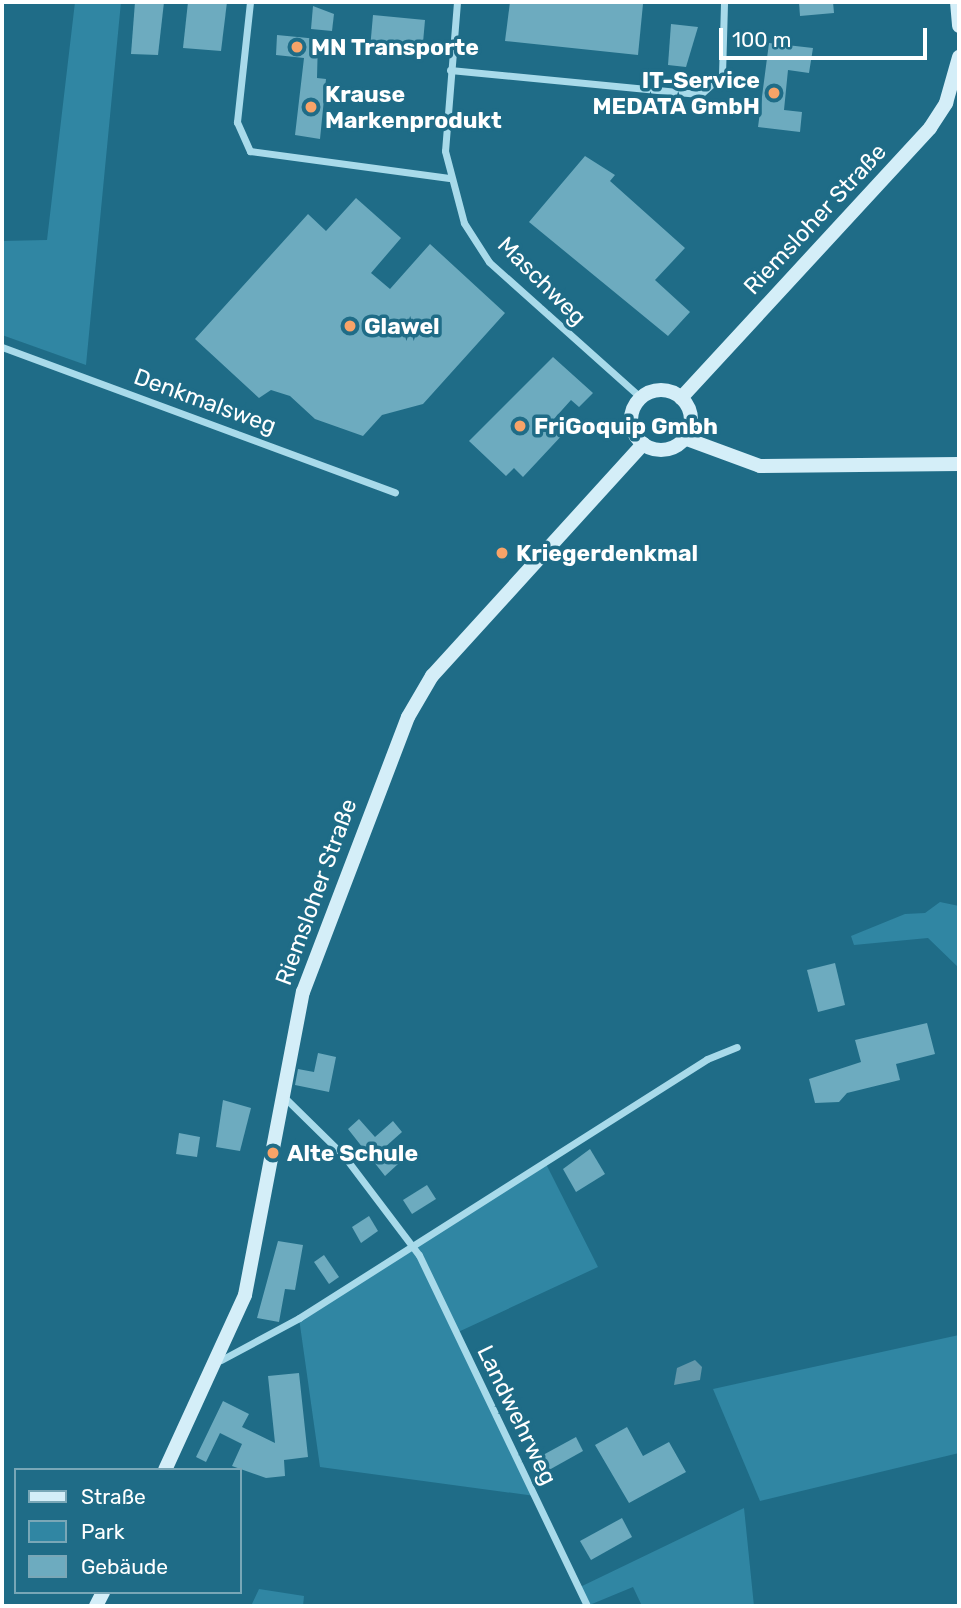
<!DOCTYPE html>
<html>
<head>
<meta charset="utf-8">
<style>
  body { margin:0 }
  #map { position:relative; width:961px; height:1608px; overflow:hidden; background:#1f6c87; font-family:Rubik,sans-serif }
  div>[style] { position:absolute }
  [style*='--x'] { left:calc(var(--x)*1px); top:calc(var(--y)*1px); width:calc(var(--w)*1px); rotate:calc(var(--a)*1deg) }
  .green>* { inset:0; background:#3086a3 }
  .water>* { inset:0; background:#6398ab }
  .building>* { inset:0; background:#6dabbf }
  .minor>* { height:7px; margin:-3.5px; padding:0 3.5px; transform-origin:3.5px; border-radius:3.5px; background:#a8daea }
  .secondary>* { height:14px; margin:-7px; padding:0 7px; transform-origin:7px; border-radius:7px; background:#d4eef8 }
  .secondary>.ring { margin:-7px; padding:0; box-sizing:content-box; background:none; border:14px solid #d4eef8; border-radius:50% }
  .dots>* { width:19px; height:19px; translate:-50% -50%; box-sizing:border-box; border:4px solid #1f6c87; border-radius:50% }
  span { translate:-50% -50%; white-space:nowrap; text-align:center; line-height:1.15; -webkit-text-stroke:7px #1f6c87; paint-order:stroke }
  .poi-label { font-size:23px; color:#fff; font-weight:700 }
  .left { translate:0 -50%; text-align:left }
  .right { translate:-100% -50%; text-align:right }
  .street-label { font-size:23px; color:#fff }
  .frame { position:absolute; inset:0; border:4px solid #fff; pointer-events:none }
  .legend { position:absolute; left:14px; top:1468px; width:228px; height:126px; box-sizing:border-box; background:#1f6c87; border:2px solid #79a7b7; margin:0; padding:9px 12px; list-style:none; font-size:21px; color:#fff }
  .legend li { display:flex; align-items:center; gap:14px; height:35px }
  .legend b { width:35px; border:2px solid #79a7b7 }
  .scale { position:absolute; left:719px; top:28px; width:208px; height:32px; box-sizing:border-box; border:4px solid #fff; border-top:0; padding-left:9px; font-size:21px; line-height:24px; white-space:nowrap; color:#fff; -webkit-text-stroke:5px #1f6c87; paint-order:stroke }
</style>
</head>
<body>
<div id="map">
  <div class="green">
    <i style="clip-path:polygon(75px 2px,121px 2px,86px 365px,2px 335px,2px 241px,47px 240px)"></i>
    <i style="clip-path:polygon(940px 902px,959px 906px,959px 968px,928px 938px,854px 945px,851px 936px,905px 914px,925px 913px)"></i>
    <i style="clip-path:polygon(544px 1160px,598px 1267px,456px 1333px,535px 1496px,320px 1467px,299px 1318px)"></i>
    <i style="clip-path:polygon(959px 1335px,959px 1453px,760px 1501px,713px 1389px)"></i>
    <i style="clip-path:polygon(744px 1508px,754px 1606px,642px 1606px,633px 1587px,587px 1606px,578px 1588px)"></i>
    <i style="clip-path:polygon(259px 1589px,304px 1596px,303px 1606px,251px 1606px)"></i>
  </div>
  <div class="water">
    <i style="clip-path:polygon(695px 1360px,702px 1367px,700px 1380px,674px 1385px,677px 1368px)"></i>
  </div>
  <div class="building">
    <i style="clip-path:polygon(135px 2px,164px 2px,158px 55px,131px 54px)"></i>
    <i style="clip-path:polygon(188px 2px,227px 2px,221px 51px,183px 48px)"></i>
    <i style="clip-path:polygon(510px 2px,643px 4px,638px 55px,505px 41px)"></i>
    <i style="clip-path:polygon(799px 2px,833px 2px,834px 13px,800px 16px)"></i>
    <i style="clip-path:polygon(313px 6px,334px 14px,332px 31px,311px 29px)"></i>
    <i style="clip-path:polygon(373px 15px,425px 20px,422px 54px,370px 49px)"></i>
    <i style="clip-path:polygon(671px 24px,698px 27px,686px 67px,668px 65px)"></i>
    <i style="clip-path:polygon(277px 35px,318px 39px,317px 78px,326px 79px,320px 139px,295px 135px,304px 58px,276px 55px)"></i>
    <i style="clip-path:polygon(769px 43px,813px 48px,809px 73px,788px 70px,784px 110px,802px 112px,800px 132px,758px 127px)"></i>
    <i style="clip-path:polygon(585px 156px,615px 175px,610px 181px,685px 248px,655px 280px,690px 312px,668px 336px,529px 222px)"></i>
    <i style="clip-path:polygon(356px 198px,401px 238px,371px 273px,390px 289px,430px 244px,505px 313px,423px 404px,382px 415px,363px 436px,315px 419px,290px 396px,271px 390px,259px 398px,195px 339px,308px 214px,326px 231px)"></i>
    <i style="clip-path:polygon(553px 357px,593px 393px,579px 407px,571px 400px,553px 420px,565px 432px,523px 477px,514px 468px,506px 476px,469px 441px)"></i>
    <i style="clip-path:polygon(835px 963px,845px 1005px,818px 1012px,807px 970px)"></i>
    <i style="clip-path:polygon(927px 1023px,935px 1054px,896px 1064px,900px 1080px,847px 1093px,839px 1102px,815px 1103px,809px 1079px,861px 1062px,855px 1040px)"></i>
    <i style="clip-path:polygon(318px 1053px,336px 1057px,329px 1092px,295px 1085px,298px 1069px,314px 1072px)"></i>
    <i style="clip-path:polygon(223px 1100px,251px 1108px,240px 1151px,216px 1147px)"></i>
    <i style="clip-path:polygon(359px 1119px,375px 1137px,393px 1121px,402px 1132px,384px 1148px,398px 1164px,385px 1176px,348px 1129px)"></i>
    <i style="clip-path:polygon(179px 1133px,200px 1137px,197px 1157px,176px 1154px)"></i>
    <i style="clip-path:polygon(590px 1149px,605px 1174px,576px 1192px,563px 1169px)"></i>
    <i style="clip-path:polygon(427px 1185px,436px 1199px,412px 1214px,403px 1200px)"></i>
    <i style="clip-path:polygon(369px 1216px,378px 1231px,361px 1243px,352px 1227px)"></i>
    <i style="clip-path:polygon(278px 1241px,303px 1245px,295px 1290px,285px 1289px,279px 1322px,257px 1318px)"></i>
    <i style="clip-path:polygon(324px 1255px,339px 1277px,329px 1284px,314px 1262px)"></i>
    <i style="clip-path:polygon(299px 1373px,308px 1457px,284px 1460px,285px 1476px,266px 1478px,232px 1466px,242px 1444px,220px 1433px,206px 1462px,196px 1457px,223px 1401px,249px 1414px,242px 1427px,275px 1443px,268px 1376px)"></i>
    <i style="clip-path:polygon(627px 1427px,643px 1456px,669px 1442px,686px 1472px,629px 1503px,595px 1445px)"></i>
    <i style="clip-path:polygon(576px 1437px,583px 1451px,540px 1475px,532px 1461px)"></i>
    <i style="clip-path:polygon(622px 1518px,632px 1537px,591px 1560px,580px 1541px)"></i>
  </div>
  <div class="minor">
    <i style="--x:250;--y:2;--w:121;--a:96.2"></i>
    <i style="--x:237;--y:122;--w:32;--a:66"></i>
    <i style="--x:250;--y:151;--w:201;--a:7.7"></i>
    <i style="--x:457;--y:2;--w:149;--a:94.6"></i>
    <i style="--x:445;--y:151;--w:74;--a:75.2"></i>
    <i style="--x:464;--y:223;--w:46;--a:57.3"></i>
    <i style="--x:489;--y:262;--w:204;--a:41.8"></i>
    <i style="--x:450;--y:70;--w:252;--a:5.5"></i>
    <i style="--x:701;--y:94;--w:28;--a:-42"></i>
    <i style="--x:722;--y:75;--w:73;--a:-88.4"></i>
    <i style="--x:2;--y:347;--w:419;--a:20.3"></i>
    <i style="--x:283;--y:1096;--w:86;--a:44.5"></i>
    <i style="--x:344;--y:1156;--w:124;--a:52.9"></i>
    <i style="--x:419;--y:1255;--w:389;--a:64.4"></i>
    <i style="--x:221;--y:1360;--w:89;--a:-28.3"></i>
    <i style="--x:299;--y:1318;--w:483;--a:-32.4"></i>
    <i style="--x:707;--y:1059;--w:32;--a:-22"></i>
  </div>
  <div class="secondary">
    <i style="--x:957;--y:2;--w:24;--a:85"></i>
    <i class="ring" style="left:631px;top:390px;width:46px;height:46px"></i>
    <i style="--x:681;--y:398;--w:367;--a:-47.3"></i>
    <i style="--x:930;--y:128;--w:30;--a:-57"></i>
    <i style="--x:946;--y:103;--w:48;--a:-74.2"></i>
    <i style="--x:684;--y:438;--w:81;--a:20.2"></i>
    <i style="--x:760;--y:466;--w:199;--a:-0.6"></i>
    <i style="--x:165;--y:1470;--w:192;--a:-65.4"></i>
    <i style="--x:245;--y:1295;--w:309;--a:-79.2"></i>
    <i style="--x:303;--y:992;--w:294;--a:-69.1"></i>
    <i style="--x:408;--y:717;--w:48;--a:-59.7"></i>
    <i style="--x:432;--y:676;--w:314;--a:-47.7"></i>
    <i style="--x:96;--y:1606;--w:16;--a:-63"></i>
  </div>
  <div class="dots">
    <i style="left:297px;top:47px;background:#f8a368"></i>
    <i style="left:774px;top:93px;background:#f8a368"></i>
    <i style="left:311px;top:107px;background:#f8a368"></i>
    <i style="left:350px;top:326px;background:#f8a368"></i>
    <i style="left:520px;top:426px;background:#f8a368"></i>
    <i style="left:502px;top:553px;background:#f8a368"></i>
    <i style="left:273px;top:1153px;background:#f8a368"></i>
  </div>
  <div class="poi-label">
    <span class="left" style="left:311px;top:47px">MN Transporte</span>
    <span class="right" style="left:760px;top:93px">IT-Service<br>MEDATA GmbH</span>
    <span class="left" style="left:325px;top:107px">Krause<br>Markenprodukt</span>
    <span class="left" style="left:364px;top:326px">Glawel</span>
    <span class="left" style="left:534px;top:426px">FriGoquip Gmbh</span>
    <span class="left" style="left:516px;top:553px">Kriegerdenkmal</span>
    <span class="left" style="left:287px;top:1153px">Alte Schule</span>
  </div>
  <div class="street-label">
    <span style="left:815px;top:219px;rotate:-47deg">Riemsloher Straße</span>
    <span style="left:542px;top:281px;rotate:45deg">Maschweg</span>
    <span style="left:205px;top:401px;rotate:20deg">Denkmalsweg</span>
    <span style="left:316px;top:892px;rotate:-70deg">Riemsloher Straße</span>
    <span style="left:517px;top:1415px;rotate:64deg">Landwehrweg</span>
  </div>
  <div class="frame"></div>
  <ul class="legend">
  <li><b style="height:9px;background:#d4eef8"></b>Straße</li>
  <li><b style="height:19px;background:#3086a3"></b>Park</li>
  <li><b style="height:19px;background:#6dabbf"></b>Gebäude</li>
  </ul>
  <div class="scale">100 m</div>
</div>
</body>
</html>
